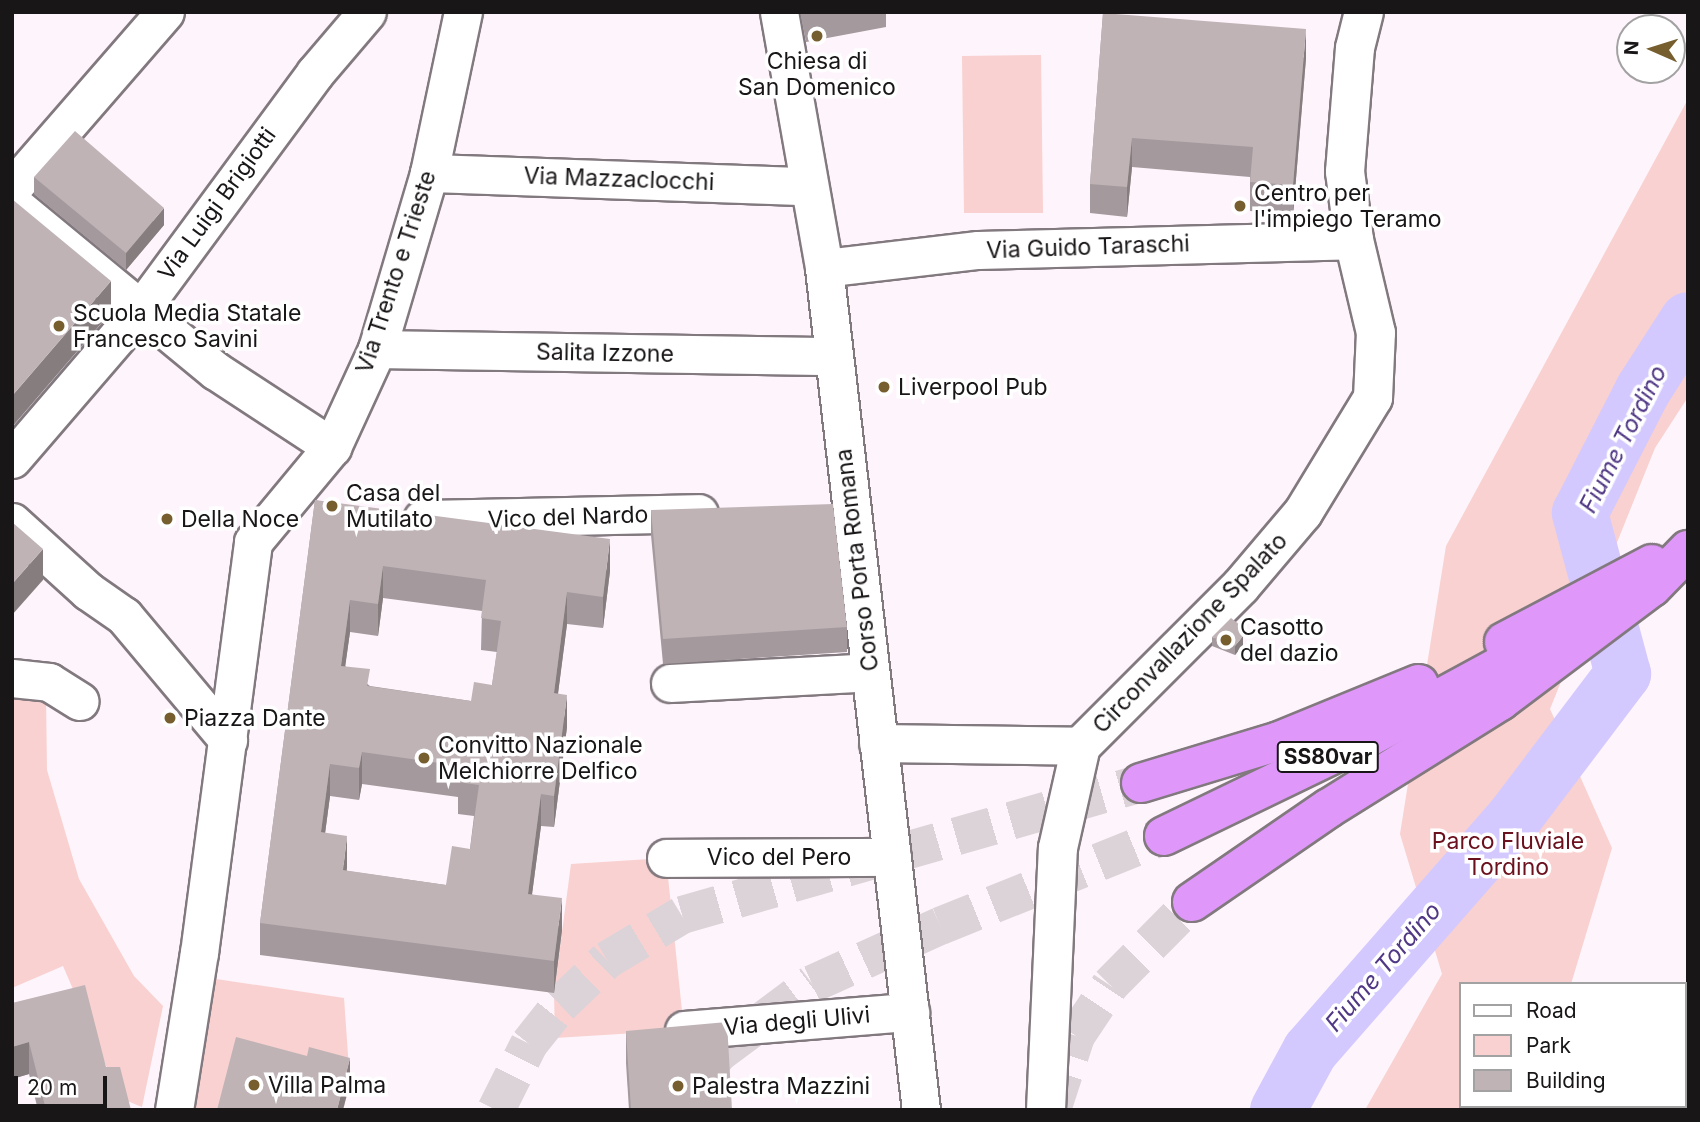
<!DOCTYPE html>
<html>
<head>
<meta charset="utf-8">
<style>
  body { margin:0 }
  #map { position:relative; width:1700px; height:1122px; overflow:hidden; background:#fef4fb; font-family:Inter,sans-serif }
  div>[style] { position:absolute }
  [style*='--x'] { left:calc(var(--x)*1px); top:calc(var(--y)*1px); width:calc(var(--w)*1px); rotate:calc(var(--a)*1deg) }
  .green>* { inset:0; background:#f8d1d0 }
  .river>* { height:56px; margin:-28px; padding:0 28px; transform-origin:28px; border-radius:28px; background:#d4c9fe }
  .highway-tunnel>* { height:38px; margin-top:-19px; transform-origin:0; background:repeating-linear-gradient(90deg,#dcd3d9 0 38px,transparent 0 57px) }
  .roads { filter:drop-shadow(2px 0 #82797f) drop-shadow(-2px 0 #82797f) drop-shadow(0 2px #82797f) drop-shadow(0 -2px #82797f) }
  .street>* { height:37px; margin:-18.5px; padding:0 18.5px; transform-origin:18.5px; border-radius:18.5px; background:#fff }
  .secondary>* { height:38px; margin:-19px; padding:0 19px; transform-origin:19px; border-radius:19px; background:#fff }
  .highway>* { height:38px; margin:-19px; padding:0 19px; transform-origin:19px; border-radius:19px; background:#df98fa }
  .wall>* { inset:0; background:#a49a9d }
  .shaded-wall>* { inset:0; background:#867d7f }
  .building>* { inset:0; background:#bfb3b6 }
  .dots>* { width:19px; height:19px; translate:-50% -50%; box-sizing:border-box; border:4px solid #fff; border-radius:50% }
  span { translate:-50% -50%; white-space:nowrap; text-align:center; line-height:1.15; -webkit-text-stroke:7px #fff; paint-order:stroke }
  .shield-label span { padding:2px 5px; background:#fff; border:2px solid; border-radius:5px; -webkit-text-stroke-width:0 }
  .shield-label { font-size:21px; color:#191618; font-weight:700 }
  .poi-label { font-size:23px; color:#191618 }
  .left { translate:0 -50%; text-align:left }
  .street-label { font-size:23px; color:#191618 }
  .park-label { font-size:23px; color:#6b101d }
  .water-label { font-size:24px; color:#503885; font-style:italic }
  .frame { position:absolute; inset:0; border:14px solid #191618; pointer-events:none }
  .legend { position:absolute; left:1459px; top:982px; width:228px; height:126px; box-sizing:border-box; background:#fff; border:2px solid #a3a2a3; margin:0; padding:9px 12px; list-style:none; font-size:21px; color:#191618 }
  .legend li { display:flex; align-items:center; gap:14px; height:35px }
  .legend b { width:35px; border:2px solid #a3a2a3 }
  .north { position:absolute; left:1616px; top:14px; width:70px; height:70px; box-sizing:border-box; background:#fff; border:2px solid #a3a2a3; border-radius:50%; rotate:273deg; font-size:19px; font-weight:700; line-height:28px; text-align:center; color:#191618 }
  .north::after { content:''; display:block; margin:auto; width:24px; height:32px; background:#765e2f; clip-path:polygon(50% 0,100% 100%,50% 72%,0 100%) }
  .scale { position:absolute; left:14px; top:1076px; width:93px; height:32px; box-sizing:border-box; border:4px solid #191618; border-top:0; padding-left:9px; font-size:21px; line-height:24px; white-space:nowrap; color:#191618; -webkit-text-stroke:5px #fff; paint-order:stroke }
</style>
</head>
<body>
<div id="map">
  <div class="green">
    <i style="clip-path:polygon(1041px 55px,1043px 213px,964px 213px,962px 56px)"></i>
    <i style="clip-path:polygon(1688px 99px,1688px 397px,1655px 448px,1550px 709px,1612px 848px,1571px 984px,1460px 984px,1460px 1106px,1513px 1106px,1511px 1110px,1365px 1110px,1442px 974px,1400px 834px,1446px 546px)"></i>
    <i style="clip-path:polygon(12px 691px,46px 697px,47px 770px,79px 879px,134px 976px,163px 1006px,142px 1107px,120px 1098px,63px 966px,12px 988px)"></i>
    <i style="clip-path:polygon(666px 858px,684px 1030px,555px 1038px,554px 993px,571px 864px)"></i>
    <i style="clip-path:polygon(196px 976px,344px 998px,350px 1083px,343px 1110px,174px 1110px)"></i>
  </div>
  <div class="river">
    <i style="--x:1278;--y:1110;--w:67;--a:-61.5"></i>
    <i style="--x:1310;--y:1051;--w:310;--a:-48.8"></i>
    <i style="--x:1514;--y:818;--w:181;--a:-52.9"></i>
    <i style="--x:1623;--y:674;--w:167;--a:-105"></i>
    <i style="--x:1580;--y:513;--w:138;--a:-62.9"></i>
    <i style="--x:1643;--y:390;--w:83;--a:-57.3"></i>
  </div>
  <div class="highway-tunnel">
    <i style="--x:496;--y:1110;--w:74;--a:-63.4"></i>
    <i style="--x:529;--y:1044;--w:50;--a:-51.5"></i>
    <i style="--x:560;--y:1005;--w:65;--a:-43.8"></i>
    <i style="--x:607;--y:960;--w:87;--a:-31"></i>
    <i style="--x:682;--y:915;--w:478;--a:-16"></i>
    <i style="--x:673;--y:1110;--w:73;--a:-51.1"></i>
    <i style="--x:719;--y:1053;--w:116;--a:-36.6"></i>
    <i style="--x:812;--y:984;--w:141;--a:-24.4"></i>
    <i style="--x:940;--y:926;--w:241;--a:-21.9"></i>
    <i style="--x:1052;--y:1110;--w:78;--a:-72"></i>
    <i style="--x:1076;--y:1036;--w:61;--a:-56.3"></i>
    <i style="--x:1110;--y:985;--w:117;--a:-45.3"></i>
  </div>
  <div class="roads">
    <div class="street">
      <i style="--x:779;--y:12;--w:260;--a:80"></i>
      <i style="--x:824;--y:268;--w:848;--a:83.43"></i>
      <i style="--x:429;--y:173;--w:380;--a:2"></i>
      <i style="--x:12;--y:188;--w:233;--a:-49"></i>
      <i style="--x:12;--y:203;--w:264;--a:39.5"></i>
      <i style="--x:216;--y:371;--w:139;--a:33.2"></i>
      <i style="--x:824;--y:268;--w:155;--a:-6.7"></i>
      <i style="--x:978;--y:250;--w:376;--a:-1.5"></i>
      <i style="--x:377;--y:349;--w:457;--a:0.9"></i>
      <i style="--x:12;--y:459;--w:198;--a:-49.3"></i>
      <i style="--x:141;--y:309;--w:293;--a:-53.6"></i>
      <i style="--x:315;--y:73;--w:80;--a:-49.6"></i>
      <i style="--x:422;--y:519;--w:277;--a:-1.2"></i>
      <i style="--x:12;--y:522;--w:103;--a:42.2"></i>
      <i style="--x:88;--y:591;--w:44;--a:34.8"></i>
      <i style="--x:124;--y:616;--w:162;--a:50"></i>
      <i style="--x:12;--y:678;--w:37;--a:6"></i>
      <i style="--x:49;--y:682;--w:36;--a:32"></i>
      <i style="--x:670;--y:683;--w:200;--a:-3.1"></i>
      <i style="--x:878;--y:743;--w:203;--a:0.8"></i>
      <i style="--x:666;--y:858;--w:226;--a:-0.3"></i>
      <i style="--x:684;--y:1030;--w:227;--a:-4.6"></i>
      <i style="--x:174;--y:1110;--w:159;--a:-81"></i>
      <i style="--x:199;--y:953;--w:415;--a:-82.5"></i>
      <i style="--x:253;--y:542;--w:124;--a:-50.3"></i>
      <i style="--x:332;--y:447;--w:108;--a:-65.3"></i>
      <i style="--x:377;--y:349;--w:184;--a:-73.5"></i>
      <i style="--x:429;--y:173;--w:165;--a:-78.1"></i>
    </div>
    <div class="secondary">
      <i style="--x:1046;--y:1110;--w:262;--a:-87.4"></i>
      <i style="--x:1058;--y:848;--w:105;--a:-77.3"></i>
      <i style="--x:1081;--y:746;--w:226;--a:-45"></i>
      <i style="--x:1241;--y:586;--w:96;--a:-49.7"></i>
      <i style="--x:1303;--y:513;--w:135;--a:-58.7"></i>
      <i style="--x:1373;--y:398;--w:65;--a:-87.4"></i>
      <i style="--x:1376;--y:333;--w:96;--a:-103.3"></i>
      <i style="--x:1354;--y:240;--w:69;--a:-97.5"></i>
      <i style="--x:1345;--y:172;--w:124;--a:-85.4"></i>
      <i style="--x:1355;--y:48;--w:37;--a:-76"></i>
    </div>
    <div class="highway">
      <i style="--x:1504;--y:642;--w:167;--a:-27.8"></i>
      <i style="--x:1141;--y:783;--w:144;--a:-16.9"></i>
      <i style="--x:1279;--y:741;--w:151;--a:-22.2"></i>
      <i style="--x:1164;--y:836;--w:228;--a:-25.8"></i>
      <i style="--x:1369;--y:737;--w:197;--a:-28.5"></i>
      <i style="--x:1192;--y:902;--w:166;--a:-34.5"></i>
      <i style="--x:1329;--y:808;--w:202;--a:-32"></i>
      <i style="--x:1500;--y:701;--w:190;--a:-36.9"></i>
      <i style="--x:1652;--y:587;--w:52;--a:-45.8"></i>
    </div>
  </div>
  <div class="wall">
    <i style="clip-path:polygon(800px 12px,886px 12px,886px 27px,806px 42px)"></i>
    <i style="clip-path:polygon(1103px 13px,1306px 58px,1293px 215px,1250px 211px,1250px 177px,1132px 167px,1127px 217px,1090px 213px,1090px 184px)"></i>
    <i style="clip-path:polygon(34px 177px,164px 225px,126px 270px,34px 194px)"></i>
    <i style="clip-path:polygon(evenodd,315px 500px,610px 571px,603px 628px,567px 624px,558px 693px,567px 727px,554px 827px,541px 826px,532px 894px,562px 930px,554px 993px,260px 955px,260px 923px,315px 500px,383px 598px,482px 611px,481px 650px,497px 652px,492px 685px,471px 701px,370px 686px,345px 666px,350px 632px,378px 636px,383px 598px,315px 500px,362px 784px,458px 797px,458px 814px,474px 816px,470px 849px,446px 885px,347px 871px,325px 833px,330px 796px,359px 800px,362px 784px)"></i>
    <i style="clip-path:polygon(651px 510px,847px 627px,847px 652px,663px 664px,651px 535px)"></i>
    <i style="clip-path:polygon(1212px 637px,1243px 645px,1235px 655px,1212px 646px)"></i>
    <i style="clip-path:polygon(12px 1003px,106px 1067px,131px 1110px,38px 1110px,29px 1074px,12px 1079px)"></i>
    <i style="clip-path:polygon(626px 1031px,732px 1110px,629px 1110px,626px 1063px)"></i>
  </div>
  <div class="shaded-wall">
    <i style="clip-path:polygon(1306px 29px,1306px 58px,1293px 215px,1293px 185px)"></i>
    <i style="clip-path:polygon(1132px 138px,1132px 167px,1127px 217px,1127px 187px)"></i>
    <i style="clip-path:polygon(164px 208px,164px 225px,126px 270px,126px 253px)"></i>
    <i style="clip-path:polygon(111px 281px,111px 312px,12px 427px,12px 396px)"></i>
    <i style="clip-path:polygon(610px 539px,610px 571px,603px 628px,603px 597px)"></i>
    <i style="clip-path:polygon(43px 549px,43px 580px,12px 615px,12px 584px)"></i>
    <i style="clip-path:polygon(383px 566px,383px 598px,378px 636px,378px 604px)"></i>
    <i style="clip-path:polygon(567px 592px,567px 624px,554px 725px,554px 693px)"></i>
    <i style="clip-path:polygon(350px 600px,350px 632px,341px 697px,341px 666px)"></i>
    <i style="clip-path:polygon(1243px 636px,1243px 645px,1235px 655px,1235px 646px)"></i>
    <i style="clip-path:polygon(567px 695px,567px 727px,554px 827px,554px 796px)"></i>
    <i style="clip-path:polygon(362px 752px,362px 784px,359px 800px,359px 768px)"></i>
    <i style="clip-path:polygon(330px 764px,330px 796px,321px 864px,321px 832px)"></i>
    <i style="clip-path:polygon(541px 794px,541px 826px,528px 925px,528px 894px)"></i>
    <i style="clip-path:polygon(347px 836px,347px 868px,343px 902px,343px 870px)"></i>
    <i style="clip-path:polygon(562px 898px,562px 930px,554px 993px,554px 961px)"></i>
    <i style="clip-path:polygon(29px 1042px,29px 1074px,12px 1079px,12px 1047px)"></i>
    <i style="clip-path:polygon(350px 1058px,350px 1083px,343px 1110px,337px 1110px)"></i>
  </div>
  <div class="building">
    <i style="clip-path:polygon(1103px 13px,1306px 29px,1293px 185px,1250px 182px,1253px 147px,1132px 138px,1127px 187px,1090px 184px)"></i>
    <i style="clip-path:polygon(75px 131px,164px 208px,126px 253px,34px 177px)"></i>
    <i style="clip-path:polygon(12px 199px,111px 281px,12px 396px)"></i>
    <i style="clip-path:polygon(evenodd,315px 500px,610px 539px,603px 597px,567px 592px,554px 693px,567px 695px,554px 796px,541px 794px,528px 894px,562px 898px,554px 961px,260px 923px,315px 500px,383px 566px,486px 580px,481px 618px,501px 621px,492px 685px,474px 682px,471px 701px,367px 686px,370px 669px,341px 666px,350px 600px,378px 604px,383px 566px,315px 500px,362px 752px,461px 766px,458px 782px,479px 785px,470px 849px,452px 846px,446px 885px,343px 870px,347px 836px,321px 832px,330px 764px,359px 768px,362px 752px)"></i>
    <i style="clip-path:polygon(833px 504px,847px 627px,663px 639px,651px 510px)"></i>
    <i style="clip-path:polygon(12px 522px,43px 549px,12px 584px)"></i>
    <i style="clip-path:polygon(1231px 618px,1240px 625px,1243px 636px,1235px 646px,1212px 637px)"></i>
    <i style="clip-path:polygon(85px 985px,106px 1067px,120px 1067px,131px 1110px,46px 1110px,29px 1042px,12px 1047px,12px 1003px)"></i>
    <i style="clip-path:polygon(727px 1022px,732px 1110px,631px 1110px,626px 1031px)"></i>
    <i style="clip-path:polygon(236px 1037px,307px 1056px,309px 1047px,350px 1058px,337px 1110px,217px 1110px)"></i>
  </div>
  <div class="dots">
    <i style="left:817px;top:36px;background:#765e2f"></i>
    <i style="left:1240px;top:206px;background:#765e2f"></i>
    <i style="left:59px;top:326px;background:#765e2f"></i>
    <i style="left:884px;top:387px;background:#765e2f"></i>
    <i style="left:332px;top:506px;background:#765e2f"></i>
    <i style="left:167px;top:519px;background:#765e2f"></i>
    <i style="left:1226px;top:640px;background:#765e2f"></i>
    <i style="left:170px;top:718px;background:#765e2f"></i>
    <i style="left:424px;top:758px;background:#765e2f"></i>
    <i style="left:254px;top:1085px;background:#765e2f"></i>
    <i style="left:678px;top:1086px;background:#765e2f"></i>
  </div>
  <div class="shield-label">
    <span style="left:1328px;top:757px">SS80var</span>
  </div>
  <div class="poi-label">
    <span style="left:817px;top:74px">Chiesa di<br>San Domenico</span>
    <span class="left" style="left:1254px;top:206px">Centro per<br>l'impiego Teramo</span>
    <span class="left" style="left:73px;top:326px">Scuola Media Statale<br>Francesco Savini</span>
    <span class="left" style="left:898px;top:387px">Liverpool Pub</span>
    <span class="left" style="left:346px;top:506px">Casa del<br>Mutilato</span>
    <span class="left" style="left:181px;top:519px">Della Noce</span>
    <span class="left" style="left:1240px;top:640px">Casotto<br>del dazio</span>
    <span class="left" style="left:184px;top:718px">Piazza Dante</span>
    <span class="left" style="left:438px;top:758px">Convitto Nazionale<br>Melchiorre Delfico</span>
    <span class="left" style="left:268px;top:1085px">Villa Palma</span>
    <span class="left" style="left:692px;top:1086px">Palestra Mazzini</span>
  </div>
  <div class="street-label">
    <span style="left:619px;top:179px;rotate:2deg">Via Mazzaclocchi</span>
    <span style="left:217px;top:204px;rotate:-54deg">Via Luigi Brigiotti</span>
    <span style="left:1088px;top:247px;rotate:-2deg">Via Guido Taraschi</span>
    <span style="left:396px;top:272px;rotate:-72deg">Via Trento e Trieste</span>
    <span style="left:605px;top:353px;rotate:1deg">Salita Izzone</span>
    <span style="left:568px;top:517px;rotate:-2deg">Vico del Nardo</span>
    <span style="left:857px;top:560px;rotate:-97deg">Corso Porta Romana</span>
    <span style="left:1190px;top:633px;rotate:-46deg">Circonvallazione Spalato</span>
    <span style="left:779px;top:857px">Vico del Pero</span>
    <span style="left:797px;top:1021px;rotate:-5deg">Via degli Ulivi</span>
  </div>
  <div class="park-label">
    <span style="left:1508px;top:854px">Parco Fluviale<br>Tordino</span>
  </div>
  <div class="water-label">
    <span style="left:1623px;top:439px;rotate:-63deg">Fiume Tordino</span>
    <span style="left:1383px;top:967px;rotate:-49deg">Fiume Tordino</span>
  </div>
  <div class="frame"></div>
  <ul class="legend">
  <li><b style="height:9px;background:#fff"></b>Road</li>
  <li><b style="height:19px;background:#f8d1d0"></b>Park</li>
  <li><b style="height:19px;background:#bfb3b6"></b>Building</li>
  </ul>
  <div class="north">N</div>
  <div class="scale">20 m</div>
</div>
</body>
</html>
